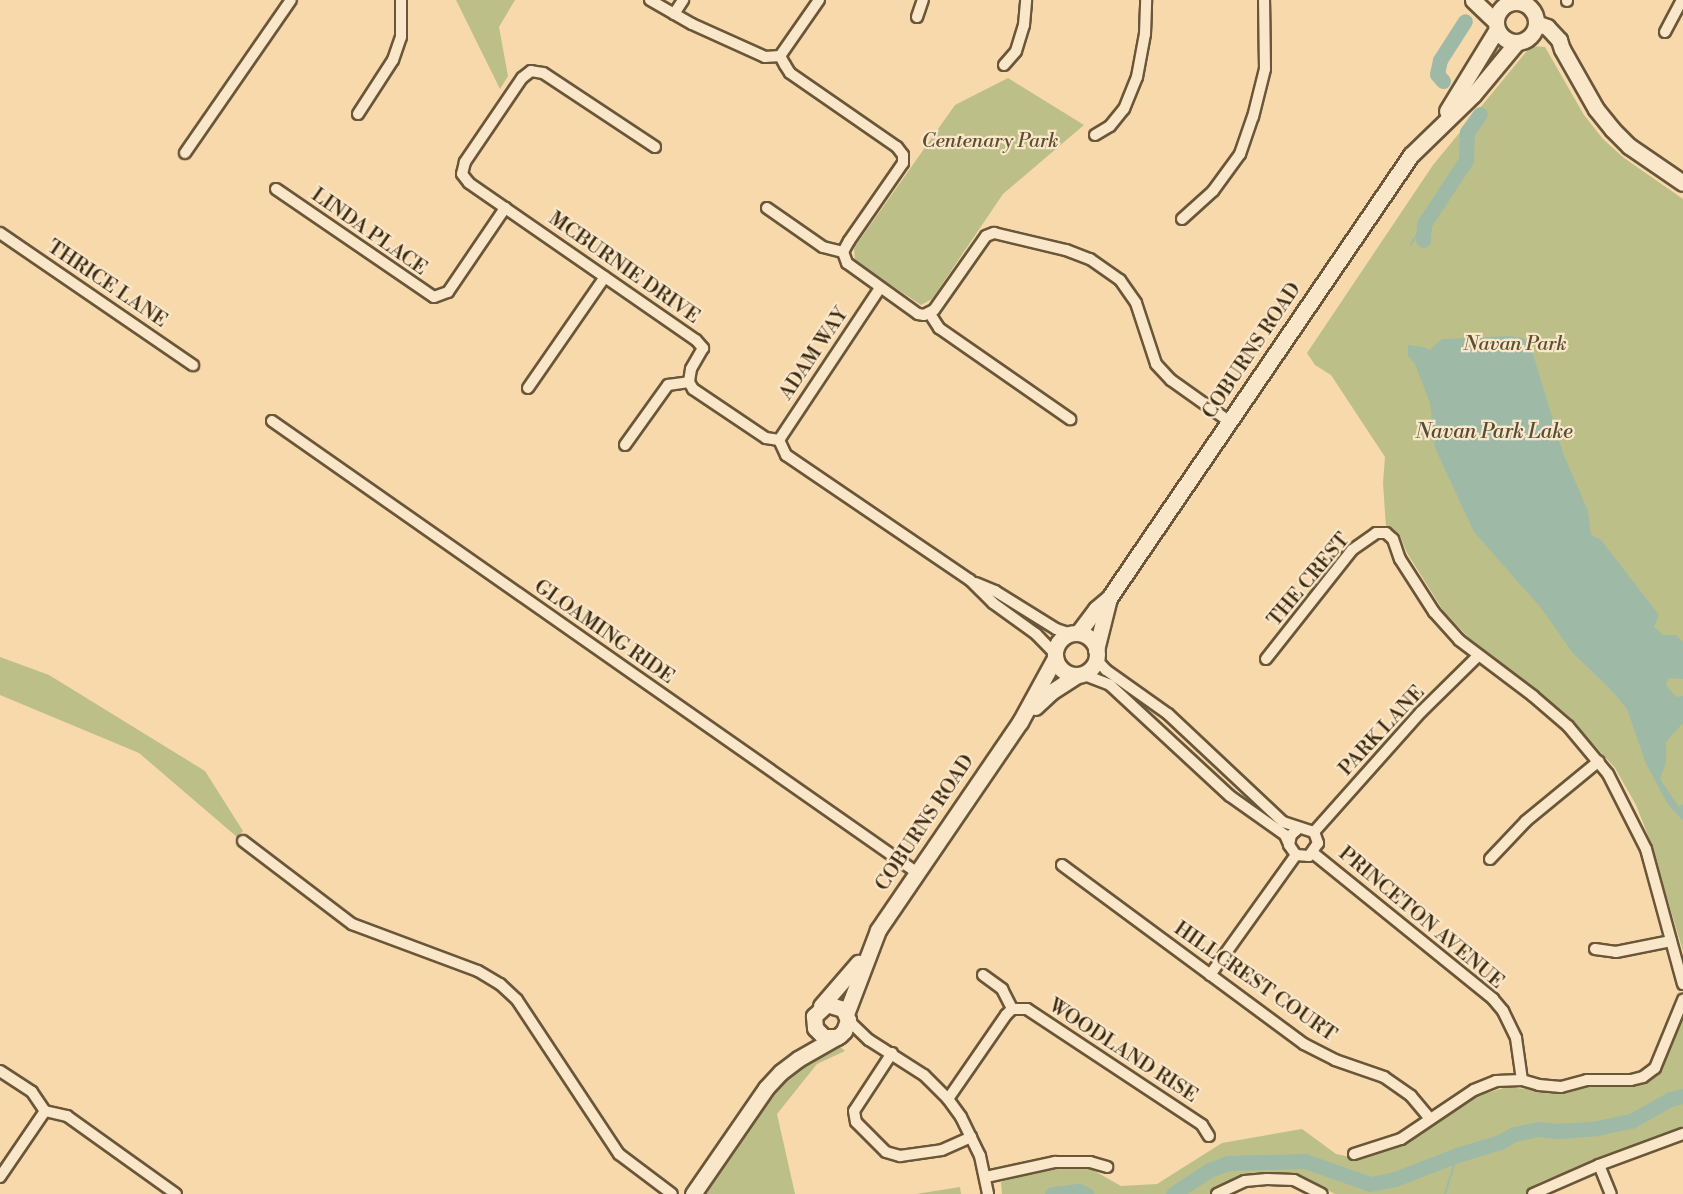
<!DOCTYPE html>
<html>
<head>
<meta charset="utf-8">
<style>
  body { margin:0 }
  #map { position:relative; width:1683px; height:1194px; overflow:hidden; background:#f7d9ac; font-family:"Libre Bodoni",serif }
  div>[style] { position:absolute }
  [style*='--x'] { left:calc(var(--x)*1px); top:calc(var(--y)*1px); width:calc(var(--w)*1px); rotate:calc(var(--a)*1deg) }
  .green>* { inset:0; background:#bdbf89 }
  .water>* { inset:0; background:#9ebaa7 }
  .stream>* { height:2px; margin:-1px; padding:0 1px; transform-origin:1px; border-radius:1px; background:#9ebaa7 }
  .river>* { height:15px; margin:-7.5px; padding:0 7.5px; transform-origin:7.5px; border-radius:7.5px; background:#9ebaa7 }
  .roads { filter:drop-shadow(2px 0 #6a5638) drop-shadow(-2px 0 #6a5638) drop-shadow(0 2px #6a5638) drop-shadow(0 -2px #6a5638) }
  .street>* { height:10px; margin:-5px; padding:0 5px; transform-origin:5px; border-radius:5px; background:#fae6c9 }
  .secondary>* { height:15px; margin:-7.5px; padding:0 7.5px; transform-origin:7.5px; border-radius:7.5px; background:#fae6c9 }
  .secondary>.ring { margin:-7.5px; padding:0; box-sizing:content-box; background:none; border:15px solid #fae6c9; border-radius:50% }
  span { translate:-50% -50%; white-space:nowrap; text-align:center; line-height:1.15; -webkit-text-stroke:4.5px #fae6c9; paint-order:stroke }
  .park-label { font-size:20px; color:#5c4f30; font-style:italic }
  .street-label { font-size:20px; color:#3b2a12 }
  .water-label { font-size:21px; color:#544e37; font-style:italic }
</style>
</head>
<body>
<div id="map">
  <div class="green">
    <i style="clip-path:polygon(456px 0,515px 0,499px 27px,508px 76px,500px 89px)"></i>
    <i style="clip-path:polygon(1531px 46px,1545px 47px,1584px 115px,1603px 139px,1624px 158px,1683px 199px,1683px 951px,1649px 838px,1636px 805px,1615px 768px,1566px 714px,1470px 639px,1444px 612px,1407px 553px,1399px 533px,1386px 527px,1383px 483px,1385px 457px,1331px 375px,1315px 365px,1307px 353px,1433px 165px)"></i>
    <i style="clip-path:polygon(1008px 78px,1084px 125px,1003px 194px,932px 299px,921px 305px,855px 261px,854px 248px,955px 105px)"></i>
    <i style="clip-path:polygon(0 657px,49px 675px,205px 771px,243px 831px,237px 837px,139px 753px,0 695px)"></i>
    <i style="clip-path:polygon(1683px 1019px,1683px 1131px,1543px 1181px,1533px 1186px,1526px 1194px,1335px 1194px,1305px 1178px,1256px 1175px,1223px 1186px,1211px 1194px,1002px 1194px,1001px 1182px,1043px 1169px,1091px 1169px,1121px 1186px,1157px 1184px,1222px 1143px,1302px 1129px,1336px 1154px,1355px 1158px,1405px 1143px,1477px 1096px,1507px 1087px,1554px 1092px,1587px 1086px,1640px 1085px,1661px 1071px)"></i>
    <i style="clip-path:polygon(833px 1041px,845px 1051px,817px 1064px,777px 1114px,795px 1194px,696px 1194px,769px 1086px)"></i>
    <i style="clip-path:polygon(960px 1187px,961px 1194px,916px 1194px)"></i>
  </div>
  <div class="water">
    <i style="clip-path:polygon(1510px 336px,1522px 338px,1530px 344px,1563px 453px,1588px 511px,1591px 535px,1601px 540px,1659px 615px,1654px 627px,1663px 635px,1676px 635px,1683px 642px,1683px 679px,1668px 678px,1666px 685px,1676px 697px,1683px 696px,1683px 723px,1666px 742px,1666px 763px,1660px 779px,1679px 807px,1683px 804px,1683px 821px,1667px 803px,1646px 764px,1627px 709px,1612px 691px,1572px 652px,1541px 608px,1474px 532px,1435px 448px,1430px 403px,1415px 364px,1408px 356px,1408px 345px,1424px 347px,1430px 350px,1442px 339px)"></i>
  </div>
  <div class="stream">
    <i style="--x:1411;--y:244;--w:24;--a:-57"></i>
    <i style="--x:1445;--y:1194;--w:41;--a:-72.9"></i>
  </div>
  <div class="river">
    <i style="--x:1443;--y:81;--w:9;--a:-131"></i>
    <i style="--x:1437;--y:74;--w:14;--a:-78"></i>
    <i style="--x:1440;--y:60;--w:46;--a:-57.3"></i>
    <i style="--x:1423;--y:240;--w:16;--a:-86"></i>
    <i style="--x:1424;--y:224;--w:77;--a:-56.7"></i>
    <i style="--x:1466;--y:160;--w:28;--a:-88"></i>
    <i style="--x:1467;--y:132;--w:22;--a:-54"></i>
    <i style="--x:1052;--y:1194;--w:26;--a:-7"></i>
    <i style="--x:1078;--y:1191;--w:9;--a:21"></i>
    <i style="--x:1173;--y:1194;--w:43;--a:-33.7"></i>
    <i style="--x:1209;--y:1170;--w:20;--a:-20"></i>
    <i style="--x:1228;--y:1163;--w:77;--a:-1.5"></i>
    <i style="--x:1305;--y:1161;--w:69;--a:19.5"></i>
    <i style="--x:1370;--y:1184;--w:25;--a:-11"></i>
    <i style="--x:1395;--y:1179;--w:66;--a:-21.2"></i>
    <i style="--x:1457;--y:1155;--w:45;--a:-16.8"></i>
    <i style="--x:1500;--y:1142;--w:16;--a:-30"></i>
    <i style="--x:1514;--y:1134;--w:25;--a:-11"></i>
    <i style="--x:1539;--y:1129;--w:19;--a:6"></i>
    <i style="--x:1558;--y:1131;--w:39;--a:-4"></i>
    <i style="--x:1597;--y:1128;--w:35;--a:-12"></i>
    <i style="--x:1631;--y:1121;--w:45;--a:-29.4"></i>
    <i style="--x:1670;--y:1099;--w:13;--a:-13"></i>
  </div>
  <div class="roads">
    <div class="street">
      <i style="--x:650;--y:0;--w:48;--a:29.7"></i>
      <i style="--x:692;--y:24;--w:80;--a:24.3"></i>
      <i style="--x:765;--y:57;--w:15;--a:-4"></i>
      <i style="--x:819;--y:0;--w:68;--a:124.9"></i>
      <i style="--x:780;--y:56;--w:10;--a:61"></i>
      <i style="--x:785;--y:65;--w:9;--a:58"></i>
      <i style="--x:790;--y:73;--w:130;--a:34.7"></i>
      <i style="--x:897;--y:147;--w:10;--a:53"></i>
      <i style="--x:903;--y:155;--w:8;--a:90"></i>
      <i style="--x:903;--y:163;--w:95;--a:124.7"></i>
      <i style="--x:849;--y:241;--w:13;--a:119"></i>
      <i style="--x:843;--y:252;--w:12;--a:70"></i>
      <i style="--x:847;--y:263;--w:87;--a:35.7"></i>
      <i style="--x:918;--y:314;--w:6;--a:9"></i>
      <i style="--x:924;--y:315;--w:11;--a:-27"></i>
      <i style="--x:934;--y:310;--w:90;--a:-54.9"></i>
      <i style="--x:986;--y:236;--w:9;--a:-21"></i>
      <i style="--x:994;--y:233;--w:74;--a:13.3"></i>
      <i style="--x:1066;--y:250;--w:26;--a:21"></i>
      <i style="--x:1090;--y:259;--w:37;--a:35"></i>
      <i style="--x:1120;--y:280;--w:28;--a:55"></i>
      <i style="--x:1136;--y:303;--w:64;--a:71.8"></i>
      <i style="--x:1156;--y:364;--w:22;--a:47"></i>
      <i style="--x:1171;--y:380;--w:72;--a:35.4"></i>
      <i style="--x:1567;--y:1;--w:1;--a:-90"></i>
      <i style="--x:674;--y:14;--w:17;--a:-57"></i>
      <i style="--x:917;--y:17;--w:18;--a:-71"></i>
      <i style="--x:1665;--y:32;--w:36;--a:-62"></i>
      <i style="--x:1004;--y:65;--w:18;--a:-49"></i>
      <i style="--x:1016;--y:51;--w:27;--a:-73"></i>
      <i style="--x:1024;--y:25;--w:25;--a:-85"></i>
      <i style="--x:358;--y:114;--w:64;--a:-57.1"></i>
      <i style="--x:393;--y:60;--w:24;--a:-71"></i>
      <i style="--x:401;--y:37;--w:37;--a:-90"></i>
      <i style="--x:1095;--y:135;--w:17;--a:-31"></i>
      <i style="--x:1110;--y:126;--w:22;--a:-51"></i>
      <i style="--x:1124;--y:109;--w:35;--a:-68"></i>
      <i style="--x:1137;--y:77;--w:44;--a:-79.5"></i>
      <i style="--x:1145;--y:34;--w:34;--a:-88"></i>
      <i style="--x:655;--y:147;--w:134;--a:-146.5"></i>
      <i style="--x:543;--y:73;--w:12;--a:-171"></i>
      <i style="--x:531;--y:71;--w:11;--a:142"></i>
      <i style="--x:522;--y:78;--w:102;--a:124.2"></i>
      <i style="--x:465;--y:162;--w:12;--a:104"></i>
      <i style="--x:462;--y:174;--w:11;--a:52"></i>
      <i style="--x:469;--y:183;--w:276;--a:34.7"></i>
      <i style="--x:696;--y:340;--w:11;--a:49"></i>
      <i style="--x:703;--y:348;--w:24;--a:120"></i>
      <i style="--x:691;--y:369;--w:13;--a:99"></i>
      <i style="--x:689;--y:382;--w:8;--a:60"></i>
      <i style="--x:693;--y:389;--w:88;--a:33.9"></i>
      <i style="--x:766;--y:438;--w:13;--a:9"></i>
      <i style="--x:185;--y:153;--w:186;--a:-55.3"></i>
      <i style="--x:276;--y:189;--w:191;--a:34.4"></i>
      <i style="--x:434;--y:297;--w:15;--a:-20"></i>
      <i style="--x:448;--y:292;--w:102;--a:-55.8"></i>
      <i style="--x:767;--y:208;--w:68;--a:34.9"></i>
      <i style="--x:823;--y:247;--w:21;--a:14"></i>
      <i style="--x:1182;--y:219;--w:42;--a:-42.1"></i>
      <i style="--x:1213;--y:191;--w:46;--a:-53.9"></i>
      <i style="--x:1240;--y:154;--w:39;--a:-71"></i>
      <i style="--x:1253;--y:117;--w:49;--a:-76"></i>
      <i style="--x:1265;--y:69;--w:69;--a:-90.8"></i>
      <i style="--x:0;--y:233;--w:234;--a:34.4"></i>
      <i style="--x:930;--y:314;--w:17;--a:57"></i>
      <i style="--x:939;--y:328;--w:160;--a:34.8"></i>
      <i style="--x:528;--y:388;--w:135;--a:-55.3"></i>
      <i style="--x:272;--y:421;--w:786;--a:35"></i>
      <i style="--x:779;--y:440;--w:17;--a:65"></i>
      <i style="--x:786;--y:455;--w:222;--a:34.2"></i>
      <i style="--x:970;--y:580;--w:33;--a:45"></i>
      <i style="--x:993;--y:603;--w:53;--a:35.8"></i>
      <i style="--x:1036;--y:634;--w:28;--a:46"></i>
      <i style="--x:779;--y:440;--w:182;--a:-56.4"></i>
      <i style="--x:625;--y:445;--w:74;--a:-54.4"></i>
      <i style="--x:668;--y:385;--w:21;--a:-8"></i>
      <i style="--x:976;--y:583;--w:21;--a:23"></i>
      <i style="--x:995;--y:591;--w:72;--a:31.9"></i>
      <i style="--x:1056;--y:629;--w:16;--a:18"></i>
      <i style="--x:1096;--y:659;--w:15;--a:48"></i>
      <i style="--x:1106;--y:670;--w:76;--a:35.4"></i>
      <i style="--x:1168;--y:714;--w:158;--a:43.2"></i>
      <i style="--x:1283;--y:822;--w:33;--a:18"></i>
      <i style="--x:1314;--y:832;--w:12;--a:70"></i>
      <i style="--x:1318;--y:843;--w:16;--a:125"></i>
      <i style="--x:1309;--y:856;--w:13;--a:-176"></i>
      <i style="--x:1296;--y:855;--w:12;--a:-125"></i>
      <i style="--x:1289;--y:845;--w:10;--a:-79"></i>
      <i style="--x:1291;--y:835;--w:11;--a:-41"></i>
      <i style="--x:1266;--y:659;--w:139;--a:-51.7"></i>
      <i style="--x:1352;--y:550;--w:29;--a:-35"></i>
      <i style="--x:1376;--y:533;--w:10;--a:0"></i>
      <i style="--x:1386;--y:533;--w:9;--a:41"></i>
      <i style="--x:1393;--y:539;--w:21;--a:71"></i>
      <i style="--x:1400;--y:559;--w:63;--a:57.3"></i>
      <i style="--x:1434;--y:612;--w:38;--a:48"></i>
      <i style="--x:1459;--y:640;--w:93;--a:37.1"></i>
      <i style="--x:1533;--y:696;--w:46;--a:40.6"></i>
      <i style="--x:1568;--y:726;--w:62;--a:50.2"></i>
      <i style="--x:1608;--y:774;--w:84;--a:63.1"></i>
      <i style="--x:1646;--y:849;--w:140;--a:74.7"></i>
      <i style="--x:1082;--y:674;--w:30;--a:21"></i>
      <i style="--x:1110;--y:685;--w:163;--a:42.8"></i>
      <i style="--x:1230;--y:796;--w:67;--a:35.3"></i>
      <i style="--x:1285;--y:835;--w:10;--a:66"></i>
      <i style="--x:1314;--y:832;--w:161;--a:-48.3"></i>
      <i style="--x:1421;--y:712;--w:80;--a:-44.5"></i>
      <i style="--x:243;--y:841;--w:137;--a:37.3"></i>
      <i style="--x:352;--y:924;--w:134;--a:20.5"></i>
      <i style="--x:478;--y:971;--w:26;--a:31"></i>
      <i style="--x:500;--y:984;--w:23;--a:43"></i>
      <i style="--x:517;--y:1000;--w:185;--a:56.5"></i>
      <i style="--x:619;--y:1154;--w:66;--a:37"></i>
      <i style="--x:1313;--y:853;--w:232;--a:39"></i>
      <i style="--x:1493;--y:999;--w:16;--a:50"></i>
      <i style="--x:1503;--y:1011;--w:30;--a:64"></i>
      <i style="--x:1516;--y:1038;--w:42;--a:81.9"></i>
      <i style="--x:1490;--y:859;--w:52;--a:-46.5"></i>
      <i style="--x:1526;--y:821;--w:94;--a:-39.4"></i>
      <i style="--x:1062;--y:865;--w:301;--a:36.5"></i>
      <i style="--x:1304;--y:1044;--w:35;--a:27"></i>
      <i style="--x:1335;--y:1060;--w:52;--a:19.1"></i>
      <i style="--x:1384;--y:1077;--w:33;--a:35"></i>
      <i style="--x:1411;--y:1096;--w:30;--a:50"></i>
      <i style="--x:1595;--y:949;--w:21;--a:8"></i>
      <i style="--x:1616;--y:952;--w:56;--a:-11.3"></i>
      <i style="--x:983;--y:975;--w:24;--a:36"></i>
      <i style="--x:1002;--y:989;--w:22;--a:63"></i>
      <i style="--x:1210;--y:975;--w:148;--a:-54.4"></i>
      <i style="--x:848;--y:1020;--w:29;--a:44"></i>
      <i style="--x:869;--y:1040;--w:65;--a:32.5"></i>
      <i style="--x:924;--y:1075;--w:34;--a:45"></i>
      <i style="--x:948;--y:1099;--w:22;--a:54"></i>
      <i style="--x:961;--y:1117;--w:43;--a:64"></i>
      <i style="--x:980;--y:1156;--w:39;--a:78"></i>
      <i style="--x:892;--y:1053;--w:69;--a:123.2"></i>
      <i style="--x:854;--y:1111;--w:11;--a:80"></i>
      <i style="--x:856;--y:1122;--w:42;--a:45"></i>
      <i style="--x:886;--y:1152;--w:15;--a:16"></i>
      <i style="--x:900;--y:1156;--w:42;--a:-8.1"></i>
      <i style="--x:942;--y:1150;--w:32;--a:-24"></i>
      <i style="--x:0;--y:1071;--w:38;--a:33"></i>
      <i style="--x:32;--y:1092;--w:23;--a:56"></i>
      <i style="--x:45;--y:1111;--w:23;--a:13"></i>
      <i style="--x:67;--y:1116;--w:134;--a:35.6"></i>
      <i style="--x:948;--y:1099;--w:102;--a:-55.4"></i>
      <i style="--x:1006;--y:1015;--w:8;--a:-45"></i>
      <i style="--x:1012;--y:1009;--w:15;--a:0"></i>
      <i style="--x:1027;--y:1009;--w:210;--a:33.5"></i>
      <i style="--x:1202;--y:1125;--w:13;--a:58"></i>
      <i style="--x:1354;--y:1154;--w:49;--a:-17.7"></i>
      <i style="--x:1401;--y:1139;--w:88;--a:-33.9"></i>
      <i style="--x:1474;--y:1090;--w:24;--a:-22"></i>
      <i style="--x:1496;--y:1081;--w:26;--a:-2"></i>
      <i style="--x:1522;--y:1080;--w:18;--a:16"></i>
      <i style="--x:1539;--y:1085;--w:22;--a:5"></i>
      <i style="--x:1561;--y:1087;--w:27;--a:-15"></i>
      <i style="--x:1587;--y:1080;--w:44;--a:0"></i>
      <i style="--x:1631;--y:1080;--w:12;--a:-14"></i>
      <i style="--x:1643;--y:1077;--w:15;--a:-37"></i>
      <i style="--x:1655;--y:1068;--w:74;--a:-67.6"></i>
      <i style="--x:1599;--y:1165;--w:31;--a:68"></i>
      <i style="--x:0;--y:1177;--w:80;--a:-55.7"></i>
      <i style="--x:986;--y:1177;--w:71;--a:-12.3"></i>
      <i style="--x:1055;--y:1162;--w:35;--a:0"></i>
      <i style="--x:1090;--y:1162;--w:18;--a:16"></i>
      <i style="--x:1217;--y:1194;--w:31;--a:-25"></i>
      <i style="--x:1245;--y:1181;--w:22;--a:-5"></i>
      <i style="--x:1267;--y:1179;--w:27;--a:2"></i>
      <i style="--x:1294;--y:1180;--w:31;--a:27"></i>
      <i style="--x:1533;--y:1194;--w:72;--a:-23.7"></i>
      <i style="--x:1599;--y:1165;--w:90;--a:-20.3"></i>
    </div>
    <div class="secondary">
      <i style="--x:1473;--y:0;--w:32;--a:44"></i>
      <i class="ring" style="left:1496px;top:2px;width:25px;height:25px"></i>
      <i style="--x:1536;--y:23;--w:12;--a:20"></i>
      <i style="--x:1547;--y:27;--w:18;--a:47"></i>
      <i style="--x:1559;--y:40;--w:9;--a:72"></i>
      <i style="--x:1562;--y:49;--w:69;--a:60.5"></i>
      <i style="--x:1596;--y:109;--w:26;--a:51"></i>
      <i style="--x:1612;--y:129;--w:24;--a:45"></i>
      <i style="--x:1629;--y:146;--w:65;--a:34.4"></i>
      <i style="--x:1447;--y:111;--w:96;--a:-58.6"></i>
      <i style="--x:1078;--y:633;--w:30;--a:-53"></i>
      <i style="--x:1096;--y:609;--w:17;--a:-40"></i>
      <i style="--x:1109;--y:598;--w:536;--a:-55.72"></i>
      <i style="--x:1411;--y:155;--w:86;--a:-44.1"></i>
      <i style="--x:1473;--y:95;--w:69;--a:-50.3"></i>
      <i class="ring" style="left:1055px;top:633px;width:27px;height:27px"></i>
      <i style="--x:1096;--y:650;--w:54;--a:-76"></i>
      <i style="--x:1035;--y:707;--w:22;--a:-43"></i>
      <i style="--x:1051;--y:692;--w:31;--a:-33"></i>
      <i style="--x:821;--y:1006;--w:57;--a:-49.3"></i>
      <i style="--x:846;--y:1014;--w:90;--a:-69.1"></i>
      <i style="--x:878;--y:930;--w:252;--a:-55.7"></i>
      <i style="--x:1020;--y:722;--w:73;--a:-61.3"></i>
      <i style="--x:693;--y:1194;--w:129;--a:-55.4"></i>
      <i style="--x:766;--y:1088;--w:22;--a:-47"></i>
      <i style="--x:781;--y:1072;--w:21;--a:-37"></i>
      <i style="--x:798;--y:1059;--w:48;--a:-29.7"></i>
      <i style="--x:840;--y:1035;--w:6;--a:-45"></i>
      <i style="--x:844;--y:1031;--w:12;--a:-70"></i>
      <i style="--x:848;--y:1020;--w:12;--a:-114"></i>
      <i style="--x:843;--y:1009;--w:17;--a:-163"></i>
      <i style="--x:827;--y:1004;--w:18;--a:137"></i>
      <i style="--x:814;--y:1016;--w:12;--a:85"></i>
      <i style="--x:815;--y:1028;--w:13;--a:45"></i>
      <i style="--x:824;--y:1037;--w:13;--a:0"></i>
    </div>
  </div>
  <div class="park-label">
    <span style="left:990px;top:141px">Centenary Park</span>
    <span style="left:1515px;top:344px">Navan Park</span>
  </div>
  <div class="street-label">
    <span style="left:369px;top:232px;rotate:35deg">LINDA PLACE</span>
    <span style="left:624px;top:268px;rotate:35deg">MCBURNIE DRIVE</span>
    <span style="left:107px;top:284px;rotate:34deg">THRICE LANE</span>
    <span style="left:1252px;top:351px;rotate:-56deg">COBURNS ROAD</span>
    <span style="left:814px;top:354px;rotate:-56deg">ADAM WAY</span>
    <span style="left:1309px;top:580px;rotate:-50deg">THE CREST</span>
    <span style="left:604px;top:632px;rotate:35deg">GLOAMING RIDE</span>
    <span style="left:1382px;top:731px;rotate:-47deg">PARK LANE</span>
    <span style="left:925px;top:823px;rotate:-56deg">COBURNS ROAD</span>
    <span style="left:1421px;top:918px;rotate:40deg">PRINCETON AVENUE</span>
    <span style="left:1255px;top:982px;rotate:35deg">HILLCREST COURT</span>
    <span style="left:1123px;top:1051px;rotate:33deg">WOODLAND RISE</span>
  </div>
  <div class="water-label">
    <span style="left:1494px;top:432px">Navan Park Lake</span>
  </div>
</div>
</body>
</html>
